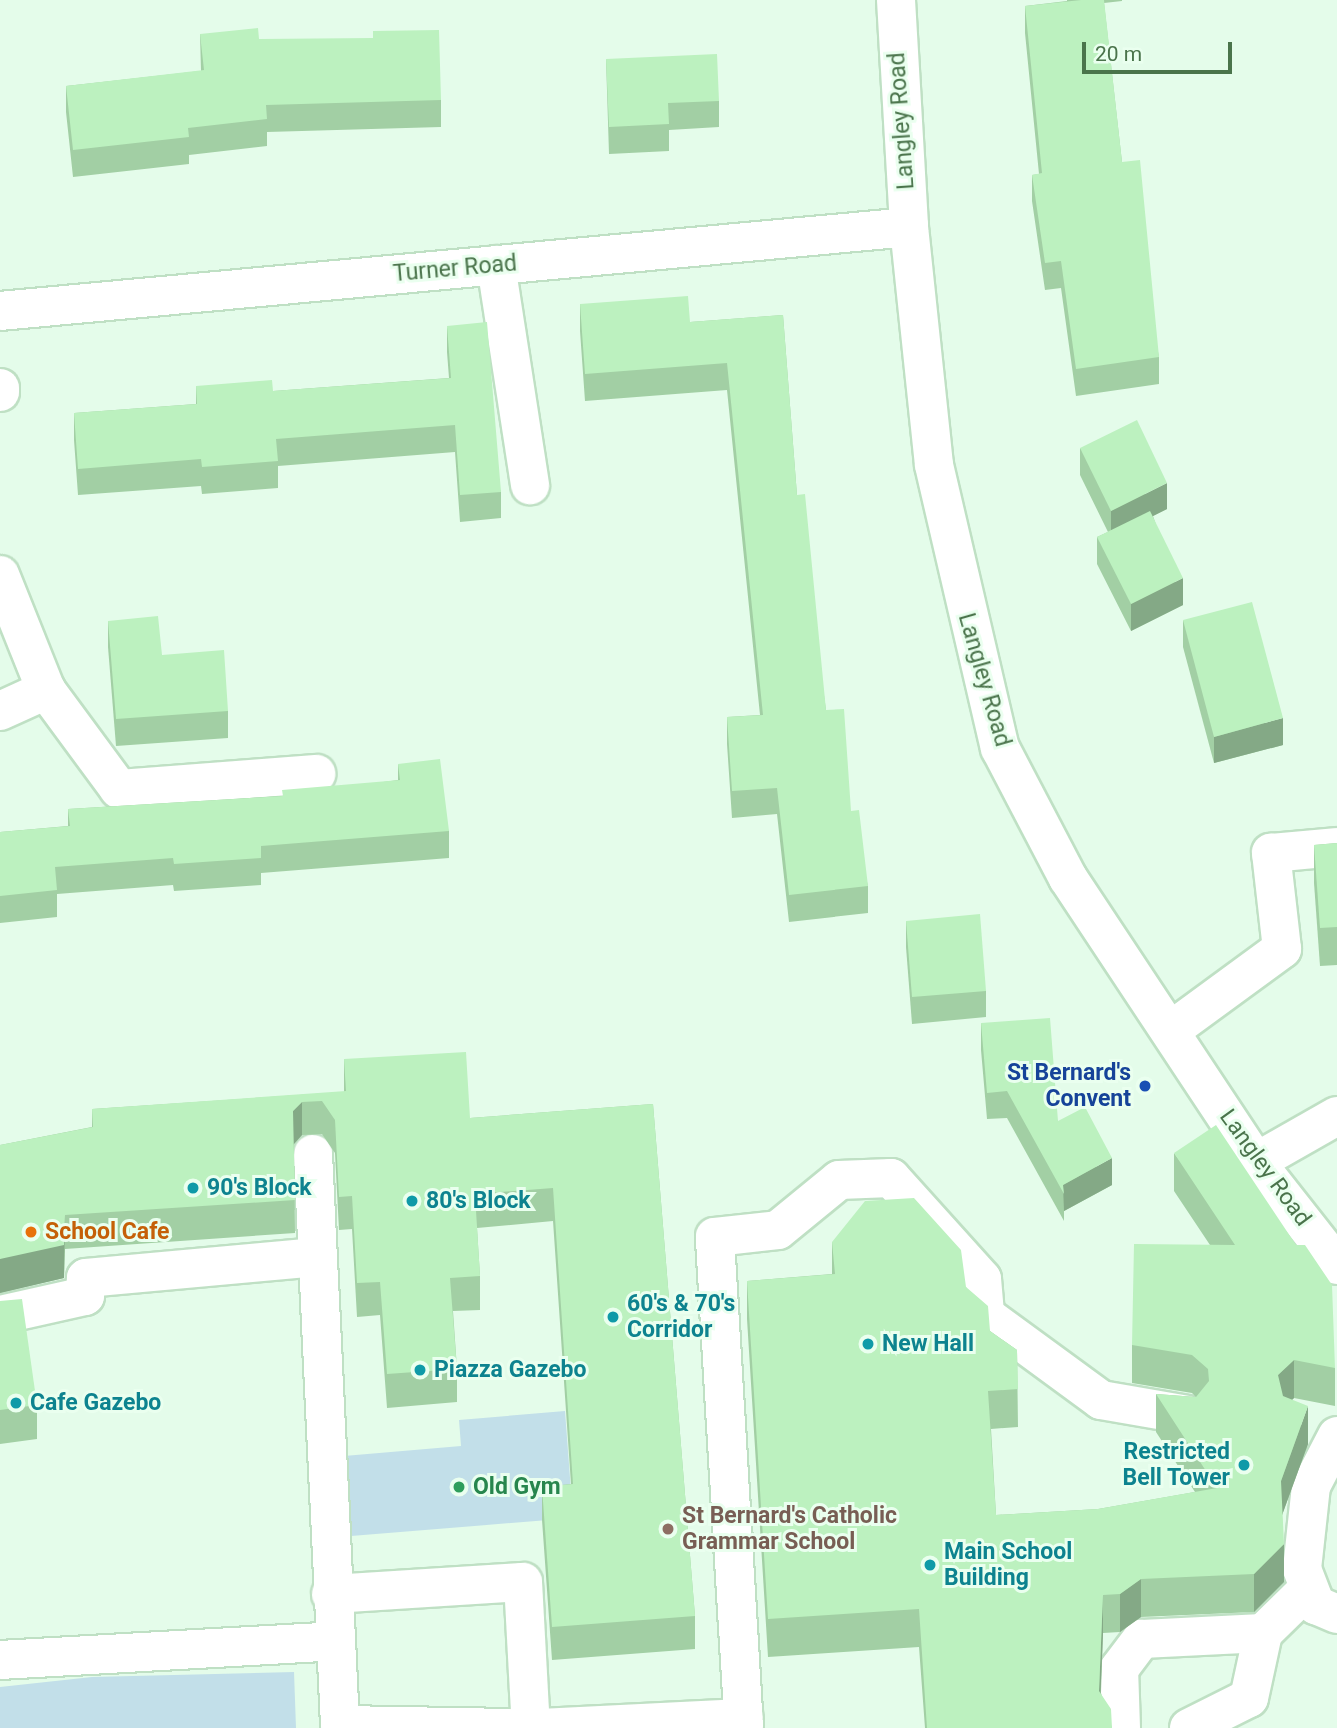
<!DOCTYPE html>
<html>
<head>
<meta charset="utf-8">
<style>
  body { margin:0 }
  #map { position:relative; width:1337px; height:1728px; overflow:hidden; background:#e4fcea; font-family:Roboto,sans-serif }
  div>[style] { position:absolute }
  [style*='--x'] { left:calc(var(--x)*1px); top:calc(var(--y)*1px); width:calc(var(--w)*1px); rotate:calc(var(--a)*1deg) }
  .green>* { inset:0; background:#c2dfe9 }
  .roads { filter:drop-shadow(2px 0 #bfe0c4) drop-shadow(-2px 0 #bfe0c4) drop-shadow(0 2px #bfe0c4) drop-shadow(0 -2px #bfe0c4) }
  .minor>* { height:38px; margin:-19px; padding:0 19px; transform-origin:19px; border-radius:19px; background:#fff }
  .wall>* { inset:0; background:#a2cfa4 }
  .shaded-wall>* { inset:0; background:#84a986 }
  .building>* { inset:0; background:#bcf1bf }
  .dots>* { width:19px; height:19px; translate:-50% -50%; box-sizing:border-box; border:4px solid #eaffef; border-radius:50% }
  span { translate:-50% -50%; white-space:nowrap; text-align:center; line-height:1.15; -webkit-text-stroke:6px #eaffef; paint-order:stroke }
  .street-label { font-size:23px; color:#4a744b }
  .transit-label { font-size:23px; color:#164399; font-weight:700 }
  .right { translate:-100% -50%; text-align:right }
  .culture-label { font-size:23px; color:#0d838f; font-weight:700 }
  .left { translate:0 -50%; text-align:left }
  .food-label { font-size:23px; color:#c56008; font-weight:700 }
  .leisure-label { font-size:23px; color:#27864d; font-weight:700 }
  .education-label { font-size:23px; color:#785e54; font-weight:700 }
  .scale { position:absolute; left:1082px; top:42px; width:150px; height:32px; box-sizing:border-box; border:4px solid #4a744b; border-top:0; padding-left:9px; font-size:21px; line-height:24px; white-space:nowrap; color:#4a744b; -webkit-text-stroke:5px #eaffef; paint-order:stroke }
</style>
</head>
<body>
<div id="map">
  <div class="green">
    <i style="clip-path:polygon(565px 1411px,573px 1518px,351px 1536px,344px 1456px,461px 1446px,459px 1420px)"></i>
    <i style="clip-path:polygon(294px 1672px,296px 1728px,0 1728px,0 1687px,92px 1677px)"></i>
  </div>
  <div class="roads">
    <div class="minor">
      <i style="--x:896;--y:0;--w:227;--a:86.7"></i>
      <i style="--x:909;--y:227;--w:239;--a:84"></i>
      <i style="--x:934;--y:465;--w:291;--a:76.9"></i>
      <i style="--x:1000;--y:748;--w:147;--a:62.4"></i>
      <i style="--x:1068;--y:878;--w:341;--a:56.5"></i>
      <i style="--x:1256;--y:1162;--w:131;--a:51.8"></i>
      <i style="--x:496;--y:265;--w:223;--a:81.2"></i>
      <i style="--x:0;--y:311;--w:913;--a:-5.28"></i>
      <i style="--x:0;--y:388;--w:4;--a:90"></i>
      <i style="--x:0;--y:575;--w:124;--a:68.2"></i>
      <i style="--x:46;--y:690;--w:123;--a:53.6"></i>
      <i style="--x:119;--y:789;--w:198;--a:-4.4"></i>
      <i style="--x:0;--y:711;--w:51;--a:-24.5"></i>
      <i style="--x:1170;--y:1031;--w:139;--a:-36.2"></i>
      <i style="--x:1282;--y:949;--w:97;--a:-96.5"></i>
      <i style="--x:1271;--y:853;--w:66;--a:-5.2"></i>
      <i style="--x:313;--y:1154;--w:572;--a:87.29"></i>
      <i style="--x:340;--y:1725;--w:169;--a:1"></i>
      <i style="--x:1256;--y:1162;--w:93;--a:-29.6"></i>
      <i style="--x:0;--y:1315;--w:87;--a:-12.6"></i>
      <i style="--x:85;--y:1296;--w:18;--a:-87"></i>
      <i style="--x:86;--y:1278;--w:232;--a:-5.2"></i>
      <i style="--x:1337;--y:1436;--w:56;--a:117.5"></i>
      <i style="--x:1311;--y:1486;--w:83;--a:96.2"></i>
      <i style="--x:1302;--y:1569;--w:39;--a:69"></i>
      <i style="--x:1316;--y:1605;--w:23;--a:23"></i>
      <i style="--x:331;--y:1594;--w:192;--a:-3.6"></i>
      <i style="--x:523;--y:1582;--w:146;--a:86.9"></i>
      <i style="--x:0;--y:1660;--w:336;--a:-3.2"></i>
      <i style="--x:539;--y:1728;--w:205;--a:-2.8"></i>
      <i style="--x:744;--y:1728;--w:492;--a:-93.4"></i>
      <i style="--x:715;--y:1237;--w:63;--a:-6.3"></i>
      <i style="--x:778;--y:1230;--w:79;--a:-39.3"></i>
      <i style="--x:839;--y:1180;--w:52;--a:-2.2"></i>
      <i style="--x:891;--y:1178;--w:136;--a:48"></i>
      <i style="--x:982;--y:1279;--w:36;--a:85"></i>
      <i style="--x:985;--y:1315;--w:144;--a:36.2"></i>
      <i style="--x:1101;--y:1400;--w:88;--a:9.8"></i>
      <i style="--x:1121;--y:1728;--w:59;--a:-91.9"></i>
      <i style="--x:1119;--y:1669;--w:38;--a:-53"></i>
      <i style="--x:1142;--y:1639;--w:121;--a:-2.8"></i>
      <i style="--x:1189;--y:1728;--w:67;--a:-26.6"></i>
      <i style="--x:1249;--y:1698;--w:66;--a:-77.8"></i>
      <i style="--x:1263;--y:1633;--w:64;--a:-44.4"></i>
    </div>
  </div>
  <div class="wall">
    <i style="clip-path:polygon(1067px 0,1122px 0,1122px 1px,1104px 3px,1122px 162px,1159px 357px,1159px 384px,1076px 396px,1061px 288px,1045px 290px,1032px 201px,1032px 175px,1039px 174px,1025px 33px,1025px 6px,1067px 1px)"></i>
    <i style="clip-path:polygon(200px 34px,259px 39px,441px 100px,441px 127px,267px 132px,267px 146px,189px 155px,189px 164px,73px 177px,66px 112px,66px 86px,201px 71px)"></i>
    <i style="clip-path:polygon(606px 59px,719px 101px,719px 127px,669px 130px,669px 151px,609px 154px)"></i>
    <i style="clip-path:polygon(580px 304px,690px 322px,783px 315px,797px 495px,826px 710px,868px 886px,868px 913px,789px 922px,777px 814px,732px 818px,727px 744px,727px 717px,760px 715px,727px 390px,585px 401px,580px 331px)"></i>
    <i style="clip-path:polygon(447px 326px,501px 492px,501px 518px,460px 522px,455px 452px,278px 466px,278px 488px,202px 494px,201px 486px,78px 495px,74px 440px,74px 413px,196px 404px,196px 386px,273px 391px,449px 378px,447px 352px)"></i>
    <i style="clip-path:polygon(1080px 448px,1167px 509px,1153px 516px,1183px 605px,1131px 631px,1097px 564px,1097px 537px,1108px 532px,1080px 475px)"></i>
    <i style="clip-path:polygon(1183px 620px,1283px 745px,1214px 763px,1183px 647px)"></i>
    <i style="clip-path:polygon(108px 621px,162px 655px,228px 711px,228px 738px,116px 746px,108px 647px)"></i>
    <i style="clip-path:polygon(398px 764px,449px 831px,449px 858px,261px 873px,261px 885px,174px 891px,173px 885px,57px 894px,57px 917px,0 923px,0 832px,68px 826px,68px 809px,282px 796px,398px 780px)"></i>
    <i style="clip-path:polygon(1337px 843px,1337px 965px,1320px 966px,1314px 883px,1314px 845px)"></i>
    <i style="clip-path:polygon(906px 921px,986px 991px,986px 1017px,912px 1024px,906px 947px)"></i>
    <i style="clip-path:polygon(981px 1023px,1058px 1121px,1112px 1185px,1064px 1211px,1064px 1221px,1007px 1118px,987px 1119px,981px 1050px)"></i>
    <i style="clip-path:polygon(344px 1059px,470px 1118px,653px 1104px,695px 1616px,695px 1649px,552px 1660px,542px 1520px,542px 1487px,571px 1484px,553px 1221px,477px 1228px,480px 1276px,480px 1310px,453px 1311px,457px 1369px,457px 1402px,387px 1408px,380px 1315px,357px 1317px,352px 1229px,339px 1230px,335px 1153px,322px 1134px,302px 1135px,294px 1144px,295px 1233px,65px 1249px,64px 1278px,0 1293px,0 1145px,92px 1127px,92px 1109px,344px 1092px)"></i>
    <i style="clip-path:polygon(1174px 1153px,1335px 1368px,1335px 1406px,1294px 1398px,1292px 1400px,1308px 1444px,1282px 1515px,1284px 1582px,1254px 1612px,1141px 1617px,1120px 1632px,1103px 1633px,1101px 1693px,1112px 1728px,925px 1728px,919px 1647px,768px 1657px,747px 1319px,747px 1281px,832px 1274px,832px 1242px,966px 1287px,990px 1331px,1017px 1350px,1018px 1427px,991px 1429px,996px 1515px,1098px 1509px,1195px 1492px,1156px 1432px,1156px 1394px,1196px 1397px,1192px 1393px,1132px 1383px,1132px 1345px,1210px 1245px,1174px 1191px)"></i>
    <i style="clip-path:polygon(0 1301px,37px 1405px,37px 1439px,0 1444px)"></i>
  </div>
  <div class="shaded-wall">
    <i style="clip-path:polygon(1167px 483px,1167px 509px,1111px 537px,1111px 511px)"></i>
    <i style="clip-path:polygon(1183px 578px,1183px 605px,1131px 631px,1131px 604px)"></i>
    <i style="clip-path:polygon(1283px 718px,1283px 745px,1214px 763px,1214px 737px)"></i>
    <i style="clip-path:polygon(302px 1102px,302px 1135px,293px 1145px,293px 1111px)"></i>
    <i style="clip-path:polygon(1112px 1158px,1112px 1185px,1064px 1211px,1063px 1185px)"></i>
    <i style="clip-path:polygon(65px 1215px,64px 1278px,0 1293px,0 1259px)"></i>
    <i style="clip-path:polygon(1294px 1360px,1294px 1398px,1278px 1413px,1278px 1375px)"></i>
    <i style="clip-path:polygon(1308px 1406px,1308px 1444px,1281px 1518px,1281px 1481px)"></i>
    <i style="clip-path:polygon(1284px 1544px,1284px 1582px,1254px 1612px,1254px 1574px)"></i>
    <i style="clip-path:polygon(1141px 1579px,1141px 1617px,1120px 1632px,1120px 1594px)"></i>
    <i style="clip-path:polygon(1103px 1595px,1103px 1633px,1099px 1728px,1099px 1691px)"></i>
  </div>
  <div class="building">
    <i style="clip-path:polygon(1081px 0,1104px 0,1122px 162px,1140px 160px,1159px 357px,1076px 369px,1061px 261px,1045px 263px,1032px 175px,1042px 173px,1025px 6px)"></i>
    <i style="clip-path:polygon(258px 28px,259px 39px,373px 38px,373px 31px,439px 30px,441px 100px,266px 105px,267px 119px,188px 128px,189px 137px,73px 150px,66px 86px,204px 70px,200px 34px)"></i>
    <i style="clip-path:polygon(717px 54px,719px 101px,668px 103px,669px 124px,609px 127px,606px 59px)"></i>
    <i style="clip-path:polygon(688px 296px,690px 322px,783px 315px,797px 495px,805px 494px,826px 710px,844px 709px,851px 811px,859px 810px,868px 886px,789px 895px,777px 788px,732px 791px,727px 717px,763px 715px,727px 363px,585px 374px,580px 304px)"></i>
    <i style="clip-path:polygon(487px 322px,501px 492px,460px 495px,455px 425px,276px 439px,278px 461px,202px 467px,201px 459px,78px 469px,74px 413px,197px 404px,196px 386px,272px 380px,273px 391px,451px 378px,447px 326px)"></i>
    <i style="clip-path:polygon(1137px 420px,1167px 483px,1111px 511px,1080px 448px)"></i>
    <i style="clip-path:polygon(1150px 511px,1183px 578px,1131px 604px,1097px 537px)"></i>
    <i style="clip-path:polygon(1252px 602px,1283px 718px,1214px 737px,1183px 620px)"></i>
    <i style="clip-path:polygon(158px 616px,162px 655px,224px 650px,228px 711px,116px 719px,108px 621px)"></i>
    <i style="clip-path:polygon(440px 759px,449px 831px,261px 846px,261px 858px,174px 864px,173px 858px,55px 867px,57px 890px,0 896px,0 832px,70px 826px,68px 809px,283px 796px,282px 790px,400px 780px,398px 764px)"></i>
    <i style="clip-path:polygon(1337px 843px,1337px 927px,1320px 928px,1314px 845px)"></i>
    <i style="clip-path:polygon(980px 914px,986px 991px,912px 997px,906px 921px)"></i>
    <i style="clip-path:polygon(1050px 1018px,1058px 1121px,1085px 1107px,1112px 1158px,1063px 1185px,1064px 1194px,1007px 1091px,987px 1093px,981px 1023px)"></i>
    <i style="clip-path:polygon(466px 1052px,470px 1118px,653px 1104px,695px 1616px,552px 1627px,542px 1487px,573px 1484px,553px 1188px,475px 1194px,480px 1276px,450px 1278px,457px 1369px,387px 1374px,380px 1282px,357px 1283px,352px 1196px,339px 1197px,335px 1120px,322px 1101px,302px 1102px,293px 1111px,295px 1200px,65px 1215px,64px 1245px,0 1259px,0 1145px,93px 1127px,92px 1109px,346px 1091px,344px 1059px)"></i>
    <i style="clip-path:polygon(1216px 1125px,1296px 1245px,1305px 1245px,1332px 1285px,1335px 1368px,1294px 1360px,1278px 1375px,1283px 1396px,1308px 1406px,1281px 1481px,1284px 1544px,1254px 1574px,1141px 1579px,1120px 1594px,1103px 1595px,1099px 1691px,1111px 1709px,1112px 1728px,927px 1728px,919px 1609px,768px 1619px,747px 1281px,835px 1274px,832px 1242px,865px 1201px,914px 1198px,961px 1250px,966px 1287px,988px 1306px,990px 1331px,1017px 1350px,1018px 1389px,988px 1391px,996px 1515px,1098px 1509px,1217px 1488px,1156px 1394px,1196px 1397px,1209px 1381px,1208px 1369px,1192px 1355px,1132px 1345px,1134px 1244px,1235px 1245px,1174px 1153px)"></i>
    <i style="clip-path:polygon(22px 1299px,37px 1405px,0 1410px,0 1301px)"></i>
  </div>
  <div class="dots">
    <i style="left:1145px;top:1086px;background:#1a4fb4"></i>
    <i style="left:193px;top:1188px;background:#0f9aa8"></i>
    <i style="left:412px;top:1201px;background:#0f9aa8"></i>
    <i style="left:31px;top:1232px;background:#e8710a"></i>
    <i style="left:613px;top:1317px;background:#0f9aa8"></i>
    <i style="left:868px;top:1344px;background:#0f9aa8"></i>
    <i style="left:420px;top:1370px;background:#0f9aa8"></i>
    <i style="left:16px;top:1403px;background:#0f9aa8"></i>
    <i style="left:1244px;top:1465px;background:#0f9aa8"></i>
    <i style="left:459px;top:1487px;background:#2e9e5b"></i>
    <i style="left:668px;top:1529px;background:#8d6e63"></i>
    <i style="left:930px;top:1565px;background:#0f9aa8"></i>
  </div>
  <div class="street-label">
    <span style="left:902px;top:121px;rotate:-94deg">Langley Road</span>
    <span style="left:455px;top:269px;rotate:-5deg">Turner Road</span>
    <span style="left:984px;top:680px;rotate:74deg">Langley Road</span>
    <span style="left:1265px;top:1168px;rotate:54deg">Langley Road</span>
  </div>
  <div class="transit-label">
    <span class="right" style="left:1131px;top:1086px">St Bernard's<br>Convent</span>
  </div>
  <div class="culture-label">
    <span class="left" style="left:207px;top:1188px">90's Block</span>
    <span class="left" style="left:426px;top:1201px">80's Block</span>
    <span class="left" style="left:627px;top:1317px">60's &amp; 70's<br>Corridor</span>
    <span class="left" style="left:882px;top:1344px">New Hall</span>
    <span class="left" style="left:434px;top:1370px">Piazza Gazebo</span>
    <span class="left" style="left:30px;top:1403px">Cafe Gazebo</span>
    <span class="right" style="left:1230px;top:1465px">Restricted<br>Bell Tower</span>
    <span class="left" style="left:944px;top:1565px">Main School<br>Building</span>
  </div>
  <div class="food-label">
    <span class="left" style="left:45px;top:1232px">School Cafe</span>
  </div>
  <div class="leisure-label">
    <span class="left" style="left:473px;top:1487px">Old Gym</span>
  </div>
  <div class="education-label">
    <span class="left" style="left:682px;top:1529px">St Bernard's Catholic<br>Grammar School</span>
  </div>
  <div class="scale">20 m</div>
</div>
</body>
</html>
